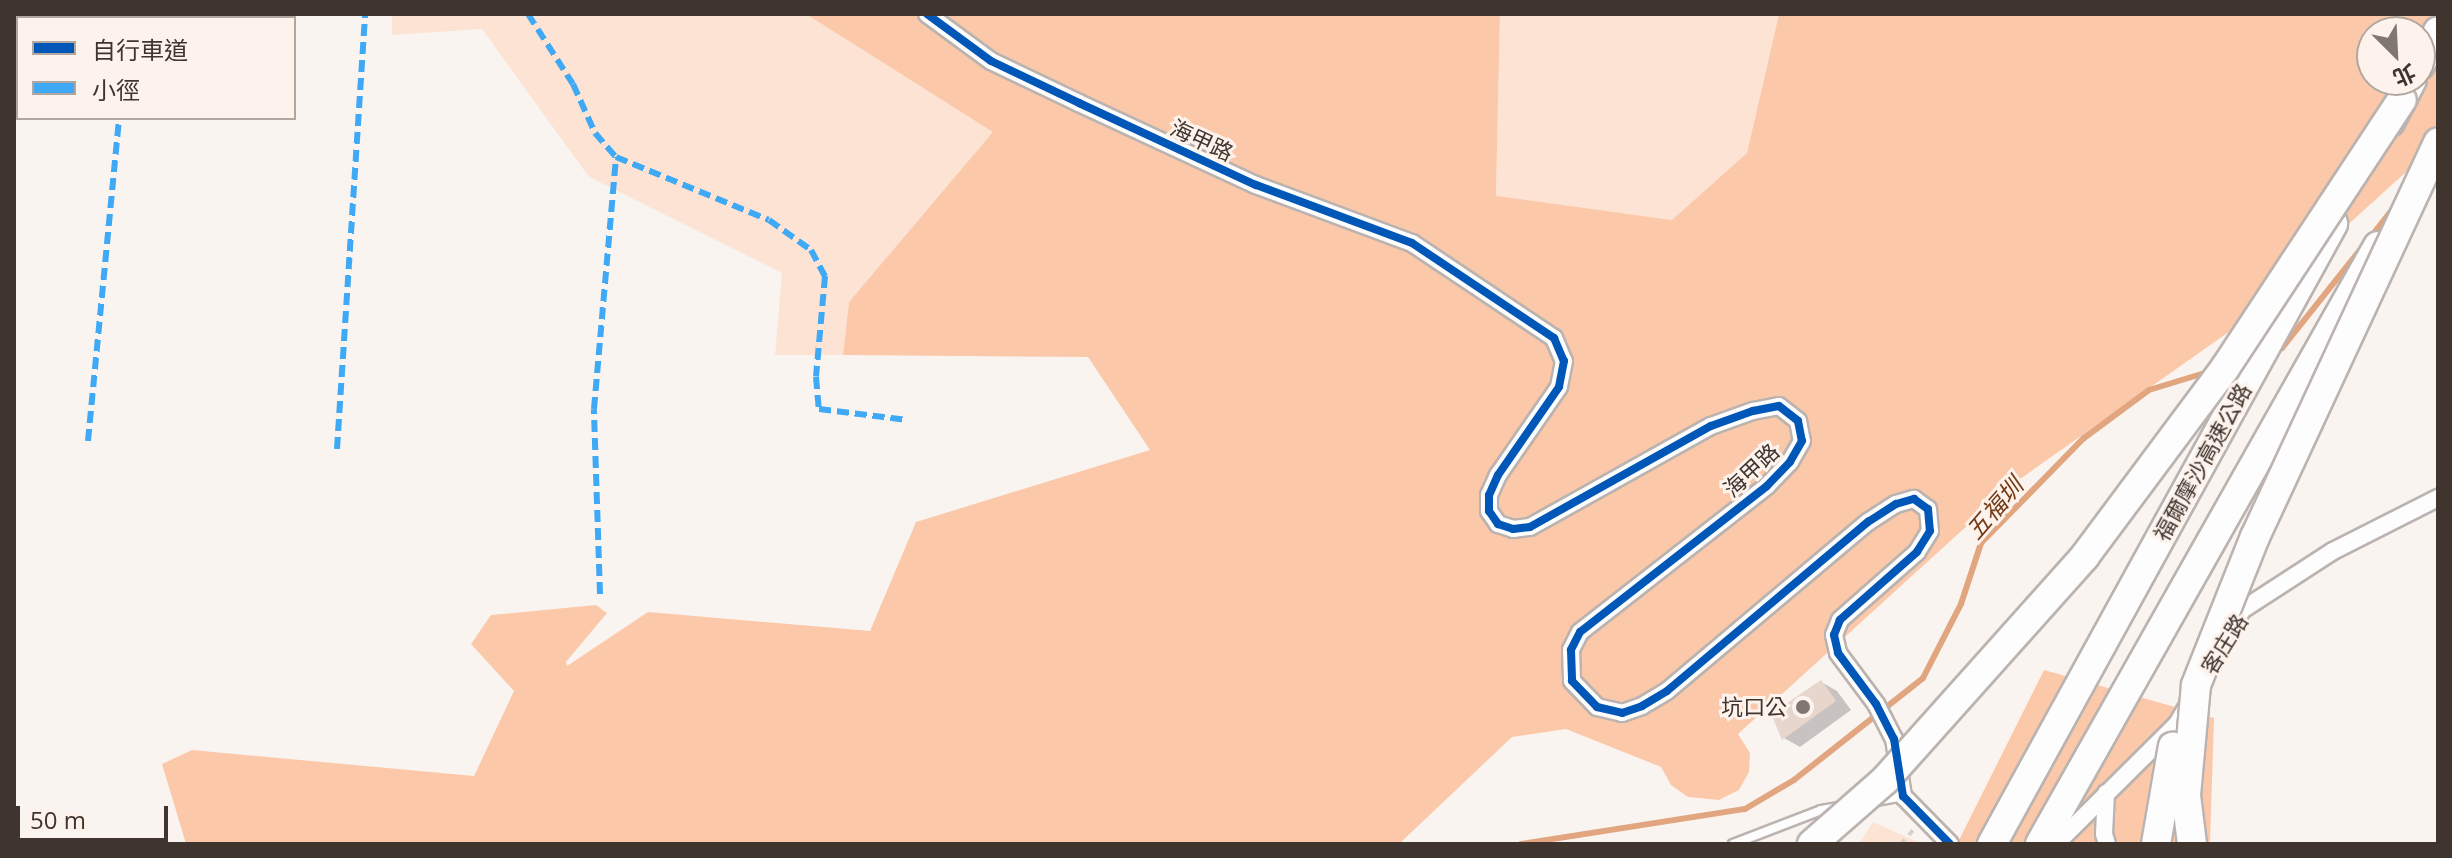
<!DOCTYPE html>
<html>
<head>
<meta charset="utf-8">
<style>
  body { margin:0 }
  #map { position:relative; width:2452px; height:858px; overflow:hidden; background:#faf4f0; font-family:"Open Sans","Noto Sans TC",sans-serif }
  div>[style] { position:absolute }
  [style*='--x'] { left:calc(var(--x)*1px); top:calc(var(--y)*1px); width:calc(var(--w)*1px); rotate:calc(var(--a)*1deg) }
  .green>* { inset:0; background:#fce3d4 }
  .forest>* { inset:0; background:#fbc9aa }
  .shadow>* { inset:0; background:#0003 }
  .stream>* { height:6px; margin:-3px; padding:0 3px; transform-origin:3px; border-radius:3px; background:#e1a57f }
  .building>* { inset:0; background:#e6d6cc }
  .path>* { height:4px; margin-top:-2px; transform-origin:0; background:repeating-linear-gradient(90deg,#d6d2d0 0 6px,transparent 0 12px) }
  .roads { filter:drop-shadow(2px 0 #bbb3af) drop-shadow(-2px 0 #bbb3af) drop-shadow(0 2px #bbb3af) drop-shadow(0 -2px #bbb3af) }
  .lane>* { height:8px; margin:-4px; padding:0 4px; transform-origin:4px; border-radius:4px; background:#fefdfd }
  .street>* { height:16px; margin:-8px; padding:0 8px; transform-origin:8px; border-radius:8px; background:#fefdfd }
  .highway>* { height:28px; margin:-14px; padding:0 14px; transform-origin:14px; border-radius:14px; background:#fefdfd }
  .bridges { filter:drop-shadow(2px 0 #bbb3af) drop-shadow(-2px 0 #bbb3af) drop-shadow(0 2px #bbb3af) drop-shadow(0 -2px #bbb3af) }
  .highway-bridge>* { height:28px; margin:-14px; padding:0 14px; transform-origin:14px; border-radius:14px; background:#fefdfd }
  .quiet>* { height:6px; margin-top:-3px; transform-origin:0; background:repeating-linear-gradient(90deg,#3fa9f5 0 12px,transparent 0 18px) }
  .cycleway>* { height:8px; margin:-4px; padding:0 4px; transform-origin:4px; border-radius:4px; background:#0057b8 }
  .dots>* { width:22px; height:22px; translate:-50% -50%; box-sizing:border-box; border:4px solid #fef3ec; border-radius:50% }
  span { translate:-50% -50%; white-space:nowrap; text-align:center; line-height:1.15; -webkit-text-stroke:6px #fef3ec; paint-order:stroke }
  .street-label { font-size:22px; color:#3f342e }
  .poi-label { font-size:22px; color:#3f342e }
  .right { translate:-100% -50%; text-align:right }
  .water-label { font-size:24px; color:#733c16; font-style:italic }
  .frame { position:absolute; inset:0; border:16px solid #3f342e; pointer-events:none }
  .legend { position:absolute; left:16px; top:16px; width:280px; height:104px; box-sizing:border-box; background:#fef3ec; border:2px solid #b2a7a0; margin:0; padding:10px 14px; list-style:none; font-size:24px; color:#3f342e }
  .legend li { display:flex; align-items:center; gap:16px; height:40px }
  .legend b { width:40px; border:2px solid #b2a7a0 }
  .north { position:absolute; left:2356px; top:16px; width:80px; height:80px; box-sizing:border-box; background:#fef3ec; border:2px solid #b2a7a0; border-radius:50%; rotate:156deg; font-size:22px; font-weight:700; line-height:32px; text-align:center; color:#3f342e }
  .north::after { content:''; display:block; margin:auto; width:28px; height:36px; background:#807772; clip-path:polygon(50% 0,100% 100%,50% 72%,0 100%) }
  .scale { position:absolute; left:16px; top:806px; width:152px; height:36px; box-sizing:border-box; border:4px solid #3f342e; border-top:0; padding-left:10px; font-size:24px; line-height:28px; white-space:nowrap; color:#3f342e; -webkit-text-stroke:6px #fef3ec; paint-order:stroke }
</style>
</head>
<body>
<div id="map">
  <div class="green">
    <i style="clip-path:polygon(392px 14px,806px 14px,994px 132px,849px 302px,843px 355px,775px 355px,782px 273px,589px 177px,482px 29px,392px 35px)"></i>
    <i style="clip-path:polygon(1500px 14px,1779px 14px,1747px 153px,1673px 220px,1496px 197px)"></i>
    <i style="clip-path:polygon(1873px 822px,1922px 844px,1859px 844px)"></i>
  </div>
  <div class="forest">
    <i style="clip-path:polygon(evenodd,806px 14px,1500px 14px,1496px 196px,1672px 220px,1747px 153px,1779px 14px,2438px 14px,2438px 143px,2233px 329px,2013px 484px,1738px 734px,1750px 753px,1749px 772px,1739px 790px,1719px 800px,1688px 797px,1671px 785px,1661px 767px,1566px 729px,1512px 737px,1399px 844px,186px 844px,162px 764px,192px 750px,474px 776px,514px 691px,471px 644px,491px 615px,596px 605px,607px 613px,566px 662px,567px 666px,648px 612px,870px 631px,916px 522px,1150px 450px,1088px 357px,843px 355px,849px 302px,993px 132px,806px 14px,2372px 32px,2420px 32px,2420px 80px,2372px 80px,2372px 32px)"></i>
    <i style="clip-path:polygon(2044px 670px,2214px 718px,2210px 844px,1957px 844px)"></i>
  </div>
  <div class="shadow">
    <i style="clip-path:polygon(1821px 682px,1837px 691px,1851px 710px,1800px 747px,1784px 738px)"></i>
  </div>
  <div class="stream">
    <i style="--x:2370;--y:238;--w:37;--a:-52"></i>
    <i style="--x:2275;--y:350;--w:7;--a:-16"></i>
    <i style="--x:2282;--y:348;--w:130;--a:-51.5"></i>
    <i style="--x:1521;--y:844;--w:227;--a:-8.9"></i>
    <i style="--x:1745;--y:809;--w:57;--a:-30.6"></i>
    <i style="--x:1794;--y:780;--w:164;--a:-38.3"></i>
    <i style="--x:1923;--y:678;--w:83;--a:-62.8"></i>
    <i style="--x:1961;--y:604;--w:64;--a:-71.8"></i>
    <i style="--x:1981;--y:543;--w:147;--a:-45.6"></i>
    <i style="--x:2084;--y:438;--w:81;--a:-36.4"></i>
    <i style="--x:2149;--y:390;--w:65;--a:-17"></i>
  </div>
  <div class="building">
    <i style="clip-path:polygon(1821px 680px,1836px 701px,1782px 740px,1771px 714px)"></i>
  </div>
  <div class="path">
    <i style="--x:1901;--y:844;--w:20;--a:-49"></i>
  </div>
  <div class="roads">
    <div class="lane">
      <i style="--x:1876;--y:801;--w:27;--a:-10"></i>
      <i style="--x:1733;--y:844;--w:94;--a:-21.1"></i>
      <i style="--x:1821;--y:810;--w:22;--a:-10"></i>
    </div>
    <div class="street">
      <i style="--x:927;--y:14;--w:79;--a:36.3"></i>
      <i style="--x:991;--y:61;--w:98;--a:25.5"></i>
      <i style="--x:1079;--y:103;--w:195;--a:24.9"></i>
      <i style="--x:1256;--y:185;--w:166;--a:20.4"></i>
      <i style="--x:1412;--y:243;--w:171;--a:33.8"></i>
      <i style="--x:1554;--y:338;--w:25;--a:67"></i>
      <i style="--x:1564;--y:361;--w:26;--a:101"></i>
      <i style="--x:1559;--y:387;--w:107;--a:124.7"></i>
      <i style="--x:1498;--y:475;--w:22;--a:114"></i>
      <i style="--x:1489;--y:495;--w:16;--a:90"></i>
      <i style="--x:1489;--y:511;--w:16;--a:55"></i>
      <i style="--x:1498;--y:524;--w:16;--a:18"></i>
      <i style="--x:1513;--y:529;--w:17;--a:-7"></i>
      <i style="--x:1530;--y:527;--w:207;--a:-29.2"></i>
      <i style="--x:1711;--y:426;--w:45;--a:-19.7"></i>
      <i style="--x:1753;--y:411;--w:26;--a:-11"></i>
      <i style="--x:1779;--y:406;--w:24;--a:38"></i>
      <i style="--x:1798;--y:421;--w:20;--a:79"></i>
      <i style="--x:1802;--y:441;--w:24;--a:120"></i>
      <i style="--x:1790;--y:462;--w:33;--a:134"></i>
      <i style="--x:1767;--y:486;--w:237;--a:142"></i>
      <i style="--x:1580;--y:632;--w:20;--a:117"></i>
      <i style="--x:1571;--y:650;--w:31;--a:88"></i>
      <i style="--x:1572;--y:681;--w:36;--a:46"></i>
      <i style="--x:1597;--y:707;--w:26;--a:13"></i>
      <i style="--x:1622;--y:713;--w:21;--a:-19"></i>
      <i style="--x:1642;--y:706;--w:29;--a:-31"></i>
      <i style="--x:1667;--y:691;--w:263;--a:-40.1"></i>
      <i style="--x:1868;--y:522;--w:33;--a:-33"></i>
      <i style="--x:1896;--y:504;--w:19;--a:-16"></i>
      <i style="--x:1914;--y:499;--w:17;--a:36"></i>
      <i style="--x:1928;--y:509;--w:22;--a:85"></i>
      <i style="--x:1930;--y:531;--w:25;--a:122"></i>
      <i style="--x:1917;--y:552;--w:103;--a:138.6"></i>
      <i style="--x:1840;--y:620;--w:16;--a:112"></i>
      <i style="--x:1834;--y:635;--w:18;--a:77"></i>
      <i style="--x:1838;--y:653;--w:64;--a:53.3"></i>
      <i style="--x:1876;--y:704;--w:39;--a:63"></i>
      <i style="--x:1894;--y:739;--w:58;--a:81"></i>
      <i style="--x:1903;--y:796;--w:67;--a:45.6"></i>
      <i style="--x:2230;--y:631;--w:24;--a:-60"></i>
      <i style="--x:2242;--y:610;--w:108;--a:-33"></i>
      <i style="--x:2333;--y:551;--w:118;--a:-26.8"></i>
      <i style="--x:2106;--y:793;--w:41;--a:92.8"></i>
      <i style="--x:2104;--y:834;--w:10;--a:73"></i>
      <i style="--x:2056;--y:844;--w:170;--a:-44.8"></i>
      <i style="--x:2177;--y:724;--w:24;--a:-60"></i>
    </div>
    <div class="highway">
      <i style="--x:2420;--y:65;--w:38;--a:-62"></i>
      <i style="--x:2390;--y:122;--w:47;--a:-62.4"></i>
      <i style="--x:1992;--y:844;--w:708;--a:-61.19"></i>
      <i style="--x:2040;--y:844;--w:687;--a:-60.52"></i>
    </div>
  </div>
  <div class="bridges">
    <div class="highway-bridge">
      <i style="--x:1812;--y:844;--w:97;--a:-41.2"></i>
      <i style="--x:1885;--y:780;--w:300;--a:-48.2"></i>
      <i style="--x:2085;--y:556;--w:234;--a:-53.3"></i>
      <i style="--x:2225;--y:368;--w:321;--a:-56.6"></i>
      <i style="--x:2156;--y:844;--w:99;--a:-80.2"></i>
      <i style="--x:2192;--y:844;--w:49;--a:-97"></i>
      <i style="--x:2186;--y:795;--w:110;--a:-84.8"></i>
      <i style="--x:2196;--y:685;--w:159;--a:-68.3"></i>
      <i style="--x:2255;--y:537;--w:435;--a:-65.1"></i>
    </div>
  </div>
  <div class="quiet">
    <i style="--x:528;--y:14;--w:83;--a:57.3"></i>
    <i style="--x:573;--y:84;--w:54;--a:65.8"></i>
    <i style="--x:595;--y:133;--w:32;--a:49"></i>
    <i style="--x:616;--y:157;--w:165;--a:22.4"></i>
    <i style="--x:769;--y:220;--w:52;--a:35.5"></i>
    <i style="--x:811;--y:250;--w:30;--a:62"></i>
    <i style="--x:825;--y:276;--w:101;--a:95.1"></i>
    <i style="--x:816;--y:377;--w:32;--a:85"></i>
    <i style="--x:819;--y:409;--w:89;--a:7.1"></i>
    <i style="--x:129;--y:18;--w:4;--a:-76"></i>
    <i style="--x:88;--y:441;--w:324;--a:-84.5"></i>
    <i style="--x:337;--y:449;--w:436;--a:-86.3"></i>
    <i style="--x:600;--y:594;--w:185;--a:-91.9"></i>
    <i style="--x:594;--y:409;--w:253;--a:-85"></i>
  </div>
  <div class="cycleway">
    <i style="--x:927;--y:14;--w:79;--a:36.3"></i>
    <i style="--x:991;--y:61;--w:98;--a:25.5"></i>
    <i style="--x:1079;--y:103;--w:195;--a:24.9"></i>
    <i style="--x:1256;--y:185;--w:166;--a:20.4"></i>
    <i style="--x:1412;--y:243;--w:171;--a:33.8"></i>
    <i style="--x:1554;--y:338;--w:25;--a:67"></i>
    <i style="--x:1564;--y:361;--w:26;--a:101"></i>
    <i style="--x:1559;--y:387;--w:107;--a:124.7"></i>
    <i style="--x:1498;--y:475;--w:22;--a:114"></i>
    <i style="--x:1489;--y:495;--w:16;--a:90"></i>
    <i style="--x:1489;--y:511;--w:16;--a:55"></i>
    <i style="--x:1498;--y:524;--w:16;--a:18"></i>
    <i style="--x:1513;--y:529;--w:17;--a:-7"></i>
    <i style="--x:1530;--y:527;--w:207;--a:-29.2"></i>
    <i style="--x:1711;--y:426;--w:45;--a:-19.7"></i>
    <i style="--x:1753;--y:411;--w:26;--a:-11"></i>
    <i style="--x:1779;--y:406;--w:24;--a:38"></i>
    <i style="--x:1798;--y:421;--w:20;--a:79"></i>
    <i style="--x:1802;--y:441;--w:24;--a:120"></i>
    <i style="--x:1790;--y:462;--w:33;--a:134"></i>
    <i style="--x:1767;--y:486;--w:237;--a:142"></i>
    <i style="--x:1580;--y:632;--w:20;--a:117"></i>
    <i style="--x:1571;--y:650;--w:31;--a:88"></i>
    <i style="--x:1572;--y:681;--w:36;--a:46"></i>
    <i style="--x:1597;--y:707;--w:26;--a:13"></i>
    <i style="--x:1622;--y:713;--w:21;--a:-19"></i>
    <i style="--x:1642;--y:706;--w:29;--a:-31"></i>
    <i style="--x:1667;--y:691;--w:263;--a:-40.1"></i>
    <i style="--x:1868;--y:522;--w:33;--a:-33"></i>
    <i style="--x:1896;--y:504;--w:19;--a:-16"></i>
    <i style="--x:1914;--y:499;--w:17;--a:36"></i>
    <i style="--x:1928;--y:509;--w:22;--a:85"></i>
    <i style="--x:1930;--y:531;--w:25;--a:122"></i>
    <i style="--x:1917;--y:552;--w:103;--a:138.6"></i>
    <i style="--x:1840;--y:620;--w:16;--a:112"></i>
    <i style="--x:1834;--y:635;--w:18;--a:77"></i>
    <i style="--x:1838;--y:653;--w:64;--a:53.3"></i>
    <i style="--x:1876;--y:704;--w:39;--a:63"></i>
    <i style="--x:1894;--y:739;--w:58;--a:81"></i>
    <i style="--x:1903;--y:796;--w:67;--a:45.6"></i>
  </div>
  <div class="dots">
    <i style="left:1803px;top:707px;background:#807772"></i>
  </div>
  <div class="street-label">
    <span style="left:1202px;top:140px;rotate:25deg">海甲路</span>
    <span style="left:2202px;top:462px;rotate:-61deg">福爾摩沙高速公路</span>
    <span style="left:1751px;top:470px;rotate:-43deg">海甲路</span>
    <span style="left:2224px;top:644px;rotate:-58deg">客庄路</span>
  </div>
  <div class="poi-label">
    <span class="right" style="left:1787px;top:707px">坑口公</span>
  </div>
  <div class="water-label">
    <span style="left:1994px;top:508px;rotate:-49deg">五福圳</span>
  </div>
  <div class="frame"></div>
  <ul class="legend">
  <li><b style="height:10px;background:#0057b8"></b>自行車道</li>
  <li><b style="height:10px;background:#3fa9f5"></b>小徑</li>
  </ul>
  <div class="north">北</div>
  <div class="scale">50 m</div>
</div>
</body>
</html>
